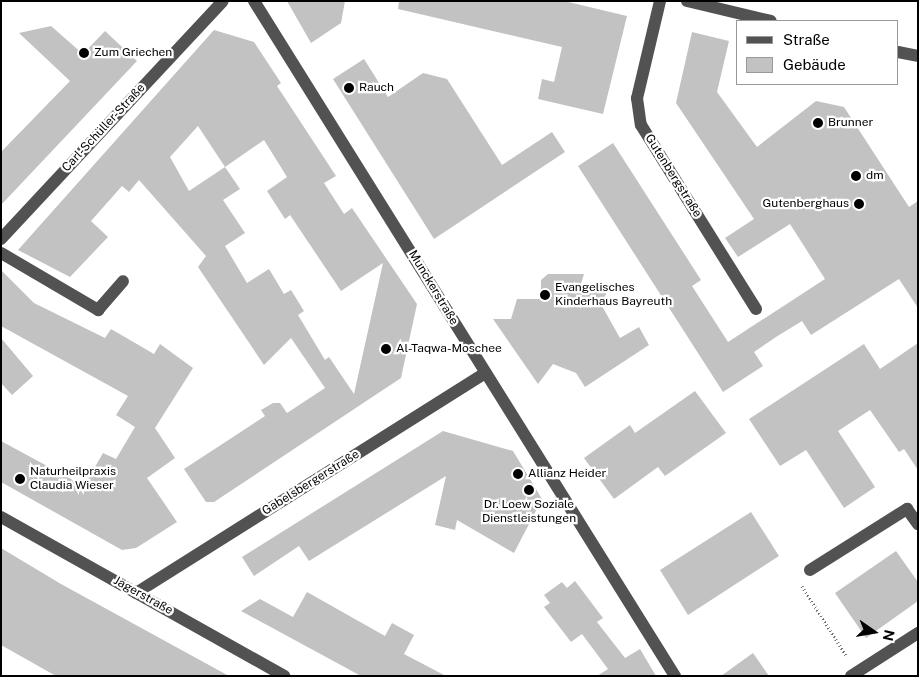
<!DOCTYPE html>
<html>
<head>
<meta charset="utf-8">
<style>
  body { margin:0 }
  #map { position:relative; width:919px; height:677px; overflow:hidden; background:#fff; font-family:"Public Sans",sans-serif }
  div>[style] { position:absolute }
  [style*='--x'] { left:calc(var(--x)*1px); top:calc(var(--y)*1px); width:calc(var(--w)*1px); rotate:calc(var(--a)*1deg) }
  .building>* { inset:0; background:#c2c2c2 }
  .path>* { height:3px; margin-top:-1.5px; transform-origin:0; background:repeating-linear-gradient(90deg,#747474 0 1px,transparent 0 3.5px) }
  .minor>* { height:12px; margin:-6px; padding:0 6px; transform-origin:6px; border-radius:6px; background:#525252 }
  .dots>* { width:14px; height:14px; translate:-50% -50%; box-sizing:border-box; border:2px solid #fff; border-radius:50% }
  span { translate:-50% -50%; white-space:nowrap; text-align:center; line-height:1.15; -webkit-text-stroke:4.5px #fff; paint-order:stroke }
  .poi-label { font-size:12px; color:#000 }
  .left { translate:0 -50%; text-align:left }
  .right { translate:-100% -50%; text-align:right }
  .street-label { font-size:12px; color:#000 }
  .frame { position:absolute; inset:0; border:2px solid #000; pointer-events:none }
  .legend { position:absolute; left:736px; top:20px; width:162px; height:65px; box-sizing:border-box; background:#fff; border:1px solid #999; margin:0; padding:6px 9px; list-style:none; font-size:15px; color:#000 }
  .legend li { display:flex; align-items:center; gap:10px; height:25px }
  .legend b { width:25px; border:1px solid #999 }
  .north { position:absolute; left:849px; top:607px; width:50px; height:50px; -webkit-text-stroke:4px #fff; paint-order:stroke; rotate:103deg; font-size:14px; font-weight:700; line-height:20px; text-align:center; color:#000 }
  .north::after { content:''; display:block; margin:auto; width:18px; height:22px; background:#000; clip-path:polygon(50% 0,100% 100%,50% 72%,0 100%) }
</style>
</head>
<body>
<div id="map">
  <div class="building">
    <i style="clip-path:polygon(287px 1px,345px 1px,341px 23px,311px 43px)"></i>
    <i style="clip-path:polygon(399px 1px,564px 1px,627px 16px,603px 114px,538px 99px,542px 79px,554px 82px,562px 47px,398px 9px)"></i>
    <i style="clip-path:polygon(51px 26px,83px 54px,105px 31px,137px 61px,1px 205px,1px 152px,70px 81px,19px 33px)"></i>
    <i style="clip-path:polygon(evenodd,214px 30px,254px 42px,281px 83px,277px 86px,336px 176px,324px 183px,344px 214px,352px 208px,417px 304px,401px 378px,214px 502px,206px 502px,184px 469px,265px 416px,261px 410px,273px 403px,280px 403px,287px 413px,325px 388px,291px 338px,264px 365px,198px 267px,206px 256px,139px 180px,129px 192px,122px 186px,91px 221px,108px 237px,70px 277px,18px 250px,214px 30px,198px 126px,225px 167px,189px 191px,170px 157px,198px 126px,214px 30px,264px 140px,287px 177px,267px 191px,285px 219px,290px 215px,341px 291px,383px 263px,354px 394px,329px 357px,325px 360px,298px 315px,304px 311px,291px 290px,284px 294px,269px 269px,247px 283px,225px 246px,245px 233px,223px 200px,240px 189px,225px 167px,264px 140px)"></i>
    <i style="clip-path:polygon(692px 32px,729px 41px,717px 92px,757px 147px,816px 101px,844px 107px,909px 207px,918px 201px,918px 308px,899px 279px,811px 335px,802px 321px,776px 337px,754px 352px,763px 366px,723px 392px,578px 166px,613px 143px,701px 280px,692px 286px,728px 342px,825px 279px,790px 224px,738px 257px,725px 238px,754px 219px,676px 103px)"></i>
    <i style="clip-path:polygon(364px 59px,388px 97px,423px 73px,447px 79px,502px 165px,552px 132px,565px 152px,434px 239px,333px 79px)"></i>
    <i style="clip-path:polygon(1px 270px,34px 303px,105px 338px,111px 329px,154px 354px,160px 344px,193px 368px,155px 428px,175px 458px,147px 478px,177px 522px,136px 548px,122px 550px,1px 482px,1px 441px,84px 486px,103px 453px,116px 459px,135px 427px,116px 415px,128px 396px,1px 326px)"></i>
    <i style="clip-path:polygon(548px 274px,584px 274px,580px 287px,608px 288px,602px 306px,620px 338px,639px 327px,649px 345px,585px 387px,576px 373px,553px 364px,538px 384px,493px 319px,511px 319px,517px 299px,541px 299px,541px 280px)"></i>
    <i style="clip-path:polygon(1px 338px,33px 376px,12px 395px,1px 383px)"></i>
    <i style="clip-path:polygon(918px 343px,918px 470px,904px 449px,899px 452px,870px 410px,838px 431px,875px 487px,844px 508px,806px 450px,780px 466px,749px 419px,864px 344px,880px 369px)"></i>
    <i style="clip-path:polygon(695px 391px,726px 433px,665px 476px,658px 467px,614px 499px,584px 458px,630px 425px,635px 433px)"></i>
    <i style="clip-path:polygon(443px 431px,513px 451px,542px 499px,514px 553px,457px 520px,455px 530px,435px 525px,446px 476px,309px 561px,299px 546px,254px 576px,242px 557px)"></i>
    <i style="clip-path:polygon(751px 512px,779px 556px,688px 615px,660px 570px)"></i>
    <i style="clip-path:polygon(1px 548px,61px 584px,229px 676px,56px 676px,1px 645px)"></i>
    <i style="clip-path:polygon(896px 551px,918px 582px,918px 601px,866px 638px,835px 593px)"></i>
    <i style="clip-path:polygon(575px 581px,603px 618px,597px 622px,625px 658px,640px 649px,656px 676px,597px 676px,608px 669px,582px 634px,571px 642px,544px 607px,550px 603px,544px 595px,562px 582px,567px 588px)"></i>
    <i style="clip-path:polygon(307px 592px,385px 636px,392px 623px,414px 635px,404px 654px,446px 676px,361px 676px,241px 611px,260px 599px,293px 617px)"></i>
    <i style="clip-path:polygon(753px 653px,769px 676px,721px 676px)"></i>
  </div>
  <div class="path">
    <i style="--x:802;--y:586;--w:84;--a:57.6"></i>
  </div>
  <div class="minor">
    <i style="--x:254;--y:1;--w:796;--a:58.05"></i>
    <i style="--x:660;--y:1;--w:100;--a:103.3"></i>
    <i style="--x:637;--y:98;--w:27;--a:82"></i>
    <i style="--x:641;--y:125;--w:217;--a:58"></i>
    <i style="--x:687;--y:1;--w:86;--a:13.4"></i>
    <i style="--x:898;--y:52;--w:20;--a:11"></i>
    <i style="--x:1;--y:239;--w:325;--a:-47"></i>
    <i style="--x:1;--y:253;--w:113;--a:30.4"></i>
    <i style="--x:98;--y:310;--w:38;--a:-49"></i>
    <i style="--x:1;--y:517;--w:325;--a:29.3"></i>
    <i style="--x:810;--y:570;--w:115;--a:-32.2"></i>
    <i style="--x:907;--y:509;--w:19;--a:54"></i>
    <i style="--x:136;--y:593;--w:413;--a:-32.2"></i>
    <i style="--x:851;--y:676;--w:80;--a:-32.7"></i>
  </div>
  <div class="dots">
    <i style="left:84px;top:53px;background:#000"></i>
    <i style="left:349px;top:88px;background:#000"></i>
    <i style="left:818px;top:123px;background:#000"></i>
    <i style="left:856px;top:176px;background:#000"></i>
    <i style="left:859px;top:204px;background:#000"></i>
    <i style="left:545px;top:295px;background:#000"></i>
    <i style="left:386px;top:349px;background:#000"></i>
    <i style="left:518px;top:474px;background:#000"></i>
    <i style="left:20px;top:479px;background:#000"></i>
    <i style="left:529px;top:490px;background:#000"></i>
  </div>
  <div class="poi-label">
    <span class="left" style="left:94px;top:53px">Zum Griechen</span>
    <span class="left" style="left:359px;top:88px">Rauch</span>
    <span class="left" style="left:828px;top:123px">Brunner</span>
    <span class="left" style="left:866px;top:176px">dm</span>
    <span class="right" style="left:849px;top:204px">Gutenberghaus</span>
    <span class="left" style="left:555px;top:295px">Evangelisches<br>Kinderhaus Bayreuth</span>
    <span class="left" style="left:396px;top:349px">Al-Taqwa-Moschee</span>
    <span class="left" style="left:30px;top:479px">Naturheilpraxis<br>Claudia Wieser</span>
    <span class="left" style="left:528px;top:474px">Allianz Heider</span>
    <span style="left:529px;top:512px">Dr. Loew Soziale<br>Dienstleistungen</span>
  </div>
  <div class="street-label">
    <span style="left:104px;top:128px;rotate:-47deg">Carl-Schüller-Straße</span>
    <span style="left:673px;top:176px;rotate:58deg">Gutenbergstraße</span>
    <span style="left:433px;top:288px;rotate:59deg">Munckerstraße</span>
    <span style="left:311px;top:483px;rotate:-32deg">Gabelsbergerstraße</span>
    <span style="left:143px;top:596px;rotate:29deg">Jägerstraße</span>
  </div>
  <div class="frame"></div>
  <ul class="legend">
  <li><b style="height:6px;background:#525252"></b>Straße</li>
  <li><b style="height:14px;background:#c2c2c2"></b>Gebäude</li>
  </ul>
  <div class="north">N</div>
</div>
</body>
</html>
